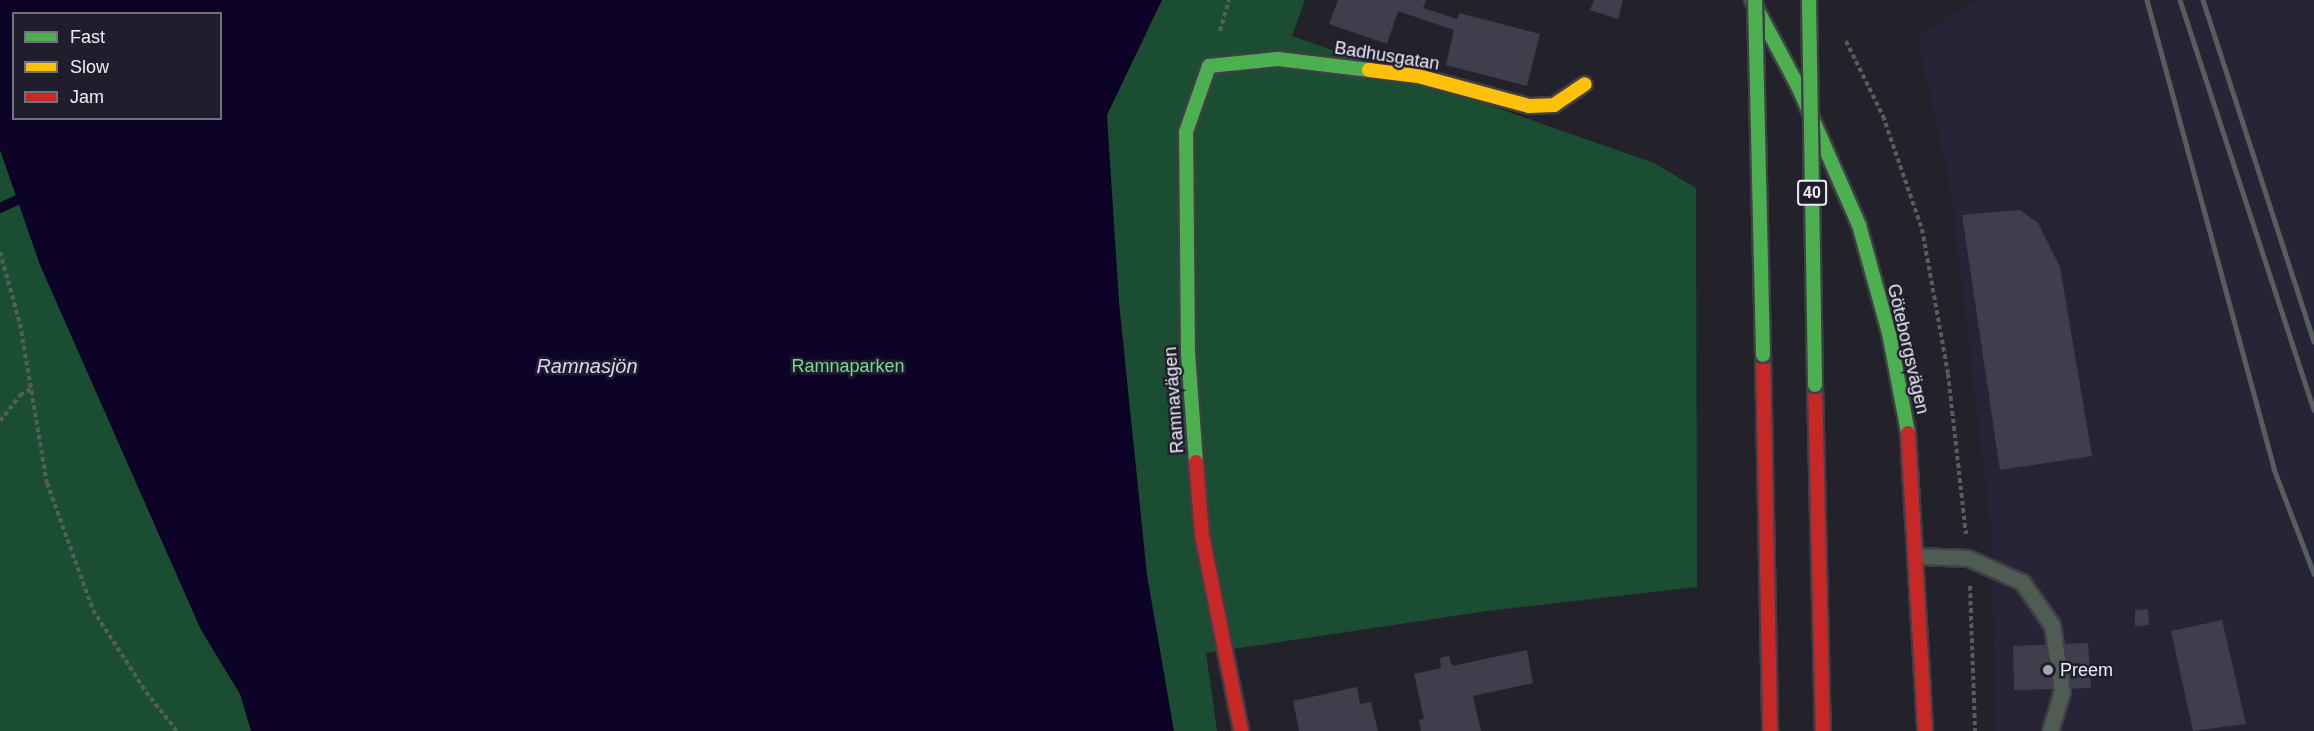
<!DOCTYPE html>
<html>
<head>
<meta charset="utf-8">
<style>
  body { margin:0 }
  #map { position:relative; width:2314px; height:731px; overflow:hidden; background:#23222a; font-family:Helvetica,sans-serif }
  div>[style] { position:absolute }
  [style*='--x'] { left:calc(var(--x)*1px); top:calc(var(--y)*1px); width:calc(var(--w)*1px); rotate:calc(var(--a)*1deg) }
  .built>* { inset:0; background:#262436 }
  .green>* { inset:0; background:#1b4d32 }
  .water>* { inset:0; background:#0d0327 }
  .stream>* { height:10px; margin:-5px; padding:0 5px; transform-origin:5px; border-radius:5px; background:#0d0327 }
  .building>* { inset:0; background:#403d4c }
  .path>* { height:4px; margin-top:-2px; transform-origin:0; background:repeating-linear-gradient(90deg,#545e5a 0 4.5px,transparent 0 7.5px) }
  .roads { filter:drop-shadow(2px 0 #403f46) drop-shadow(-2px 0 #403f46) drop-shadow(0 2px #403f46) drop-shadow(0 -2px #403f46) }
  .lane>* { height:15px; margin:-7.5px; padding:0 7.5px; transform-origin:7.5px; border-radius:7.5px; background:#4e5c54 }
  .fast>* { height:14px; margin:-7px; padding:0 7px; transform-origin:7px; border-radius:7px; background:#4caf50 }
  .slow>* { height:14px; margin:-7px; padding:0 7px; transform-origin:7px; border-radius:7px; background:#ffc107 }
  .jam>* { height:14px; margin:-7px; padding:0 7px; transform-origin:7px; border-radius:7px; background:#c62828 }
  .rail>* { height:4.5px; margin:-2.25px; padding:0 2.25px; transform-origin:2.25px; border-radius:2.25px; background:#585e5d }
  .bridges { filter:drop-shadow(2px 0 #403f46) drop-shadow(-2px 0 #403f46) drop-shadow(0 2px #403f46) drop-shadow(0 -2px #403f46) }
  .fast-bridge>* { height:14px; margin:-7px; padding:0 7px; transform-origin:7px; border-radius:7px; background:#4caf50 }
  .dots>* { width:16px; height:16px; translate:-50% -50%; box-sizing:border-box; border:3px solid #201e2d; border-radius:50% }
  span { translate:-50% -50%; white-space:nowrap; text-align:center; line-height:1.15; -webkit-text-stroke:5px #201e2d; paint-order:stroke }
  .shield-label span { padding:2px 4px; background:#201e2d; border:2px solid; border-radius:4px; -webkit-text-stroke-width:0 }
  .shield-label { font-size:16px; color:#ededf7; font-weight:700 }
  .street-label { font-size:18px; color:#ededf7 }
  .park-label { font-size:18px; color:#73d898 }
  .poi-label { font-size:18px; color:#ededf7 }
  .left { translate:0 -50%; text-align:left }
  .water-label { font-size:20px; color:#d9d5fc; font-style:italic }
  .legend { position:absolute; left:12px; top:12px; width:210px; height:108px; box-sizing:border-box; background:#201e2d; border:2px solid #72717e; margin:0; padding:8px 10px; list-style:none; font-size:18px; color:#ededf7 }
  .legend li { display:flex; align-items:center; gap:12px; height:30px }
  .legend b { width:30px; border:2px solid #72717e }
</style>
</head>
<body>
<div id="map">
  <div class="built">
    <i style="clip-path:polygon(1978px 0,2314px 0,2314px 731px,1996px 731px,1991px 528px,1950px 185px,1917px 36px)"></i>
  </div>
  <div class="green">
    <i style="clip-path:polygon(evenodd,0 0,1305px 0,1292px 36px,1654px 163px,1696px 188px,1697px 587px,1487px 611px,1206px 653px,1217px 731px,0 731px,0 0,14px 14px,220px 14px,220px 118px,14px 118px,14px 14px)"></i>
  </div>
  <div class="water">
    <i style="clip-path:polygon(evenodd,0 0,1162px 0,1107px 115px,1119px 302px,1147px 575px,1174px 731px,251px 731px,240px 694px,201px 630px,40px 265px,0 150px,0 0,14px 14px,220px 14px,220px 118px,14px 118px,14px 14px)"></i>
  </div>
  <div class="stream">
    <i style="--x:0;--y:208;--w:19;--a:-25"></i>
  </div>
  <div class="building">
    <i style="clip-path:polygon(1338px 0,1426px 0,1423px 8px,1457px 19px,1459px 13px,1540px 34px,1527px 86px,1446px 65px,1454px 30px,1398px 11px,1387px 44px,1329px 24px)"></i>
    <i style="clip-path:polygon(1594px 0,1623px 0,1618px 19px,1590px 10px)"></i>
    <i style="clip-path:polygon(2020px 210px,2038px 223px,2060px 267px,2092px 456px,2000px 470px,1962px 215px)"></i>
    <i style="clip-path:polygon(2148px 609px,2149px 625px,2135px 626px,2135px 610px)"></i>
    <i style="clip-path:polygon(2222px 620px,2246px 724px,2193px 731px,2171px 631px)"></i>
    <i style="clip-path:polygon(2088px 643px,2091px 688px,2014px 690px,2013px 646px)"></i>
    <i style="clip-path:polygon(1527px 650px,1533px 683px,1473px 696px,1481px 731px,1421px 731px,1419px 720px,1424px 719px,1414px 674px,1441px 668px,1440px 658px,1449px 656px,1452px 666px)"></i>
    <i style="clip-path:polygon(1357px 687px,1360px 704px,1371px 702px,1378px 731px,1299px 731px,1293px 701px)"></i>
  </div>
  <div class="path">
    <i style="--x:1220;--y:31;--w:32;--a:-74"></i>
    <i style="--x:1846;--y:41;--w:84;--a:63.7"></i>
    <i style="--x:1883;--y:116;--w:120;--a:71"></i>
    <i style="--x:1922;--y:229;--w:147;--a:79.8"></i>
    <i style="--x:1948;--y:374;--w:161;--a:83.6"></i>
    <i style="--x:0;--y:252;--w:75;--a:74.5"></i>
    <i style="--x:20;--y:324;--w:161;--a:80.4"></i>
    <i style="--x:47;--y:483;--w:135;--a:70.1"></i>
    <i style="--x:93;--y:610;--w:98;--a:57.1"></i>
    <i style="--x:146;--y:692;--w:50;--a:51.5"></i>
    <i style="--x:0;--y:421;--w:33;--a:-52"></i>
    <i style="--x:20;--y:395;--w:13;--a:-29"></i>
    <i style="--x:1970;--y:586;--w:145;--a:88"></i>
  </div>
  <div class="roads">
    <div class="lane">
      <i style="--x:1917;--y:556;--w:51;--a:2.2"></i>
      <i style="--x:1968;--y:558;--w:59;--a:24"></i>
      <i style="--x:2022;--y:582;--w:52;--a:55.1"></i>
      <i style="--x:2052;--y:625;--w:67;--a:81.4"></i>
      <i style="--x:2062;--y:691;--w:42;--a:106.7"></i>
    </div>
    <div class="fast">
      <i style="--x:1752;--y:0;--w:98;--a:61.9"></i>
      <i style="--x:1798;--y:86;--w:152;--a:66.3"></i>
      <i style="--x:1859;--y:225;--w:112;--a:74.5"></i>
      <i style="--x:1889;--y:333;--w:102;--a:79.2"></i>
      <i style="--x:1196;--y:462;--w:108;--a:-94.2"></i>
      <i style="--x:1188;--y:354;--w:222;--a:-90.5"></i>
      <i style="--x:1186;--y:132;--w:70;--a:-70.8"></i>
      <i style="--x:1209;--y:66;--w:69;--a:-5.8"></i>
      <i style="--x:1278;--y:59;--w:92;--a:6.9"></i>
    </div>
    <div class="slow">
      <i style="--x:1369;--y:70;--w:49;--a:7"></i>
      <i style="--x:1418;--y:76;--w:115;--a:15.1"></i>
      <i style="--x:1529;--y:106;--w:25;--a:-2"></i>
      <i style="--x:1554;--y:105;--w:37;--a:-34"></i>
    </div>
    <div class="jam">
      <i style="--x:1763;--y:355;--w:376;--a:88.9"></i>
      <i style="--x:1815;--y:385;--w:346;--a:88.7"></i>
      <i style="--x:1908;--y:433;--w:298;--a:86.7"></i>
      <i style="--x:1196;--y:462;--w:73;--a:85.3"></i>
      <i style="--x:1202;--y:535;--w:200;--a:78.7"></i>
    </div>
  </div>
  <div class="rail">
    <i style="--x:2147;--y:0;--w:486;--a:74.8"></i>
    <i style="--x:2274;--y:469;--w:112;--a:69.1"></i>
    <i style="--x:2180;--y:0;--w:431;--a:71.9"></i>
    <i style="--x:2203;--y:0;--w:359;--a:72"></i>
  </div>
  <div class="bridges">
    <div class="fast-bridge">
      <i style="--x:1755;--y:0;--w:355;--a:88.7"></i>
      <i style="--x:1809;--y:0;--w:385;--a:89.1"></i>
    </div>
  </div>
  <div class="dots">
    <i style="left:2048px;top:670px;background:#a6a6af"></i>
  </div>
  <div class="shield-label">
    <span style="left:1812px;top:193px">40</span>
  </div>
  <div class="street-label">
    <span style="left:1387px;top:56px;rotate:9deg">Badhusgatan</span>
    <span style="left:1908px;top:349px;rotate:77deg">Göteborgsvägen</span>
    <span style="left:1174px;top:400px;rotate:-94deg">Ramnavägen</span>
  </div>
  <div class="park-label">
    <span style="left:848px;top:366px">Ramnaparken</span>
  </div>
  <div class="poi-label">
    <span class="left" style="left:2060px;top:670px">Preem</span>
  </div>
  <div class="water-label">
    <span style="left:587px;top:366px">Ramnasjön</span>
  </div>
  <ul class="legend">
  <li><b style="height:8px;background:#4caf50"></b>Fast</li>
  <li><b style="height:8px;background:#ffc107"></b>Slow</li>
  <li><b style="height:8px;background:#c62828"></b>Jam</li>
  </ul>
</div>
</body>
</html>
